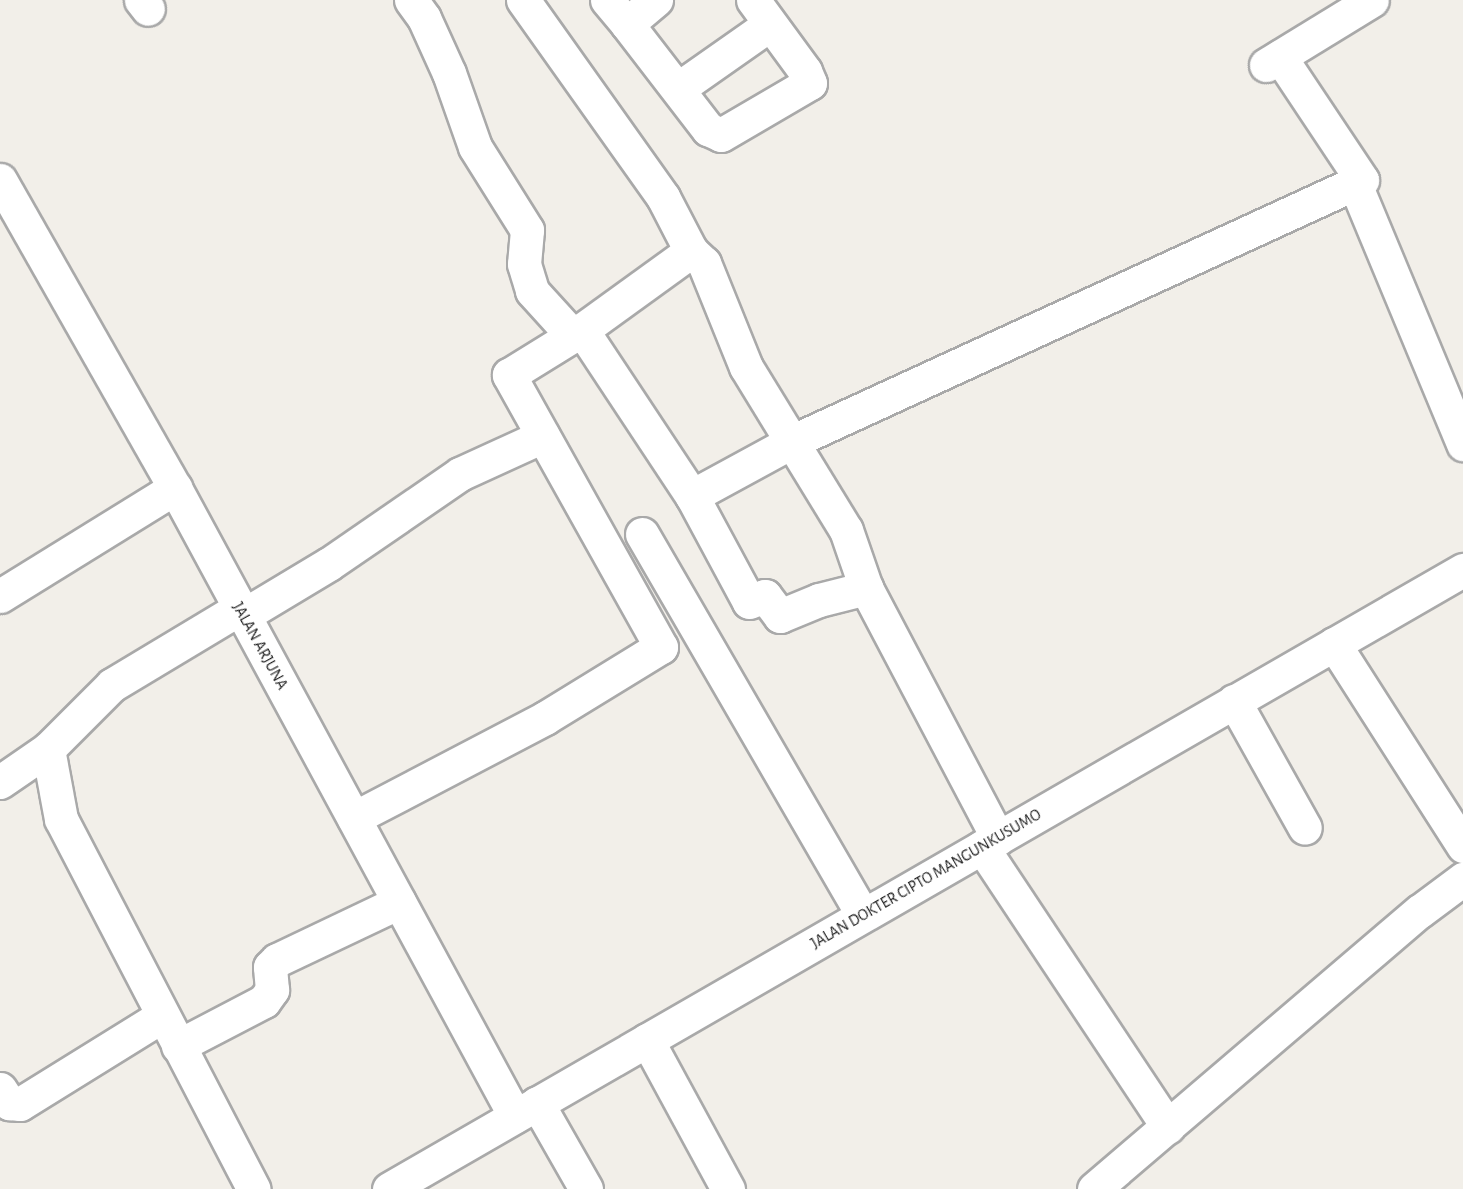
<!DOCTYPE html>
<html>
<head>
<meta charset="utf-8">
<style>
	body { margin:0 }
	#map { position:relative; width:1463px; height:1189px; overflow:hidden; background:#f2efe9; font-family:"Alegreya Sans",sans-serif }
	div>[style] { position:absolute }
	[style*='--x'] { left:calc(var(--x)*1px); top:calc(var(--y)*1px); width:calc(var(--w)*1px); rotate:calc(var(--a)*1deg) }
	.roads { filter:drop-shadow(2px 0 #a9a9a9) drop-shadow(-2px 0 #a9a9a9) drop-shadow(0 2px #a9a9a9) drop-shadow(0 -2px #a9a9a9) }
	.minor>* { height:33px; margin:-16.5px; padding:0 16.5px; transform-origin:16.5px; border-radius:16.5px; background:#fff }
	span { translate:-50% -50%; white-space:nowrap; text-align:center; line-height:1.15; -webkit-text-stroke:6px #fff; paint-order:stroke }
	.street-label { font-size:16px; color:#222 }
</style>
</head>
<body>
<div id="map">
	<div class="roads">
		<div class="minor">
			<i style="--x:141;--y:0;--w:11;--a:52"></i>
			<i style="--x:411;--y:0;--w:22;--a:54"></i>
			<i style="--x:424;--y:18;--w:60;--a:65.6"></i>
			<i style="--x:449;--y:73;--w:78;--a:70.6"></i>
			<i style="--x:475;--y:147;--w:98;--a:57.9"></i>
			<i style="--x:527;--y:230;--w:34;--a:95"></i>
			<i style="--x:524;--y:264;--w:28;--a:73"></i>
			<i style="--x:532;--y:291;--w:61;--a:47.7"></i>
			<i style="--x:523;--y:0;--w:242;--a:54.6"></i>
			<i style="--x:663;--y:197;--w:61;--a:62.6"></i>
			<i style="--x:691;--y:251;--w:18;--a:43"></i>
			<i style="--x:704;--y:263;--w:112;--a:68"></i>
			<i style="--x:746;--y:367;--w:191;--a:58.5"></i>
			<i style="--x:846;--y:530;--w:61;--a:71"></i>
			<i style="--x:607;--y:0;--w:31;--a:50"></i>
			<i style="--x:627;--y:24;--w:38;--a:-40"></i>
			<i style="--x:627;--y:24;--w:133;--a:52.4"></i>
			<i style="--x:708;--y:129;--w:14;--a:25"></i>
			<i style="--x:721;--y:135;--w:103;--a:-30.3"></i>
			<i style="--x:810;--y:83;--w:13;--a:-113"></i>
			<i style="--x:805;--y:71;--w:88;--a:-126.2"></i>
			<i style="--x:1266;--y:65;--w:124;--a:-31.5"></i>
			<i style="--x:679;--y:88;--w:111;--a:-35.1"></i>
			<i style="--x:0;--y:180;--w:354;--a:60.4"></i>
			<i style="--x:175;--y:488;--w:714;--a:61.57"></i>
			<i style="--x:1355;--y:184;--w:282;--a:67.4"></i>
			<i style="--x:582;--y:330;--w:199;--a:56.5"></i>
			<i style="--x:692;--y:496;--w:120;--a:61.7"></i>
			<i style="--x:749;--y:602;--w:17;--a:-21"></i>
			<i style="--x:765;--y:596;--w:25;--a:53"></i>
			<i style="--x:780;--y:616;--w:42;--a:-22.3"></i>
			<i style="--x:819;--y:600;--w:49;--a:-14.3"></i>
			<i style="--x:866;--y:588;--w:283;--a:62.2"></i>
			<i style="--x:692;--y:496;--w:113;--a:-28.6"></i>
			<i style="--x:791;--y:442;--w:628;--a:-24.65"></i>
			<i style="--x:1362;--y:180;--w:148;--a:-123.7"></i>
			<i style="--x:642;--y:534;--w:440;--a:59.9"></i>
			<i style="--x:0;--y:596;--w:206;--a:-31.7"></i>
			<i style="--x:244;--y:615;--w:99;--a:-31"></i>
			<i style="--x:329;--y:564;--w:159;--a:-34.5"></i>
			<i style="--x:460;--y:474;--w:91;--a:-24.6"></i>
			<i style="--x:1334;--y:644;--w:240;--a:57.4"></i>
			<i style="--x:1234;--y:701;--w:145;--a:60.8"></i>
			<i style="--x:48;--y:749;--w:71;--a:79.5"></i>
			<i style="--x:61;--y:819;--w:417;--a:62.5"></i>
			<i style="--x:0;--y:782;--w:58;--a:-34.5"></i>
			<i style="--x:48;--y:749;--w:91;--a:-45"></i>
			<i style="--x:112;--y:685;--w:149;--a:-31"></i>
			<i style="--x:354;--y:818;--w:216;--a:-27.6"></i>
			<i style="--x:545;--y:718;--w:136;--a:-31.5"></i>
			<i style="--x:661;--y:647;--w:312;--a:-119.2"></i>
			<i style="--x:509;--y:375;--w:86;--a:-31.7"></i>
			<i style="--x:582;--y:330;--w:135;--a:-35.9"></i>
			<i style="--x:982;--y:847;--w:336;--a:56.4"></i>
			<i style="--x:647;--y:1040;--w:170;--a:61.5"></i>
			<i style="--x:178;--y:1046;--w:97;--a:-27.6"></i>
			<i style="--x:264;--y:1001;--w:14;--a:-54"></i>
			<i style="--x:272;--y:990;--w:23;--a:-95"></i>
			<i style="--x:270;--y:967;--w:10;--a:-45"></i>
			<i style="--x:277;--y:960;--w:135;--a:-25.4"></i>
			<i style="--x:0;--y:1089;--w:17;--a:57"></i>
			<i style="--x:9;--y:1103;--w:11;--a:5"></i>
			<i style="--x:20;--y:1104;--w:167;--a:-31.8"></i>
			<i style="--x:537;--y:1103;--w:99;--a:60.3"></i>
			<i style="--x:389;--y:1189;--w:1240;--a:-29.96"></i>
			<i style="--x:1094;--y:1189;--w:428;--a:-40.5"></i>
			<i style="--x:1420;--y:911;--w:54;--a:-36.7"></i>
		</div>
	</div>
	<div class="street-label">
		<span style="left:260px;top:646px;rotate:61deg">JALAN ARJUNA</span>
		<span style="left:926px;top:879px;rotate:-30deg">JALAN DOKTER CIPTO MANGUNKUSUMO</span>
	</div>
</div>
</body>
</html>
